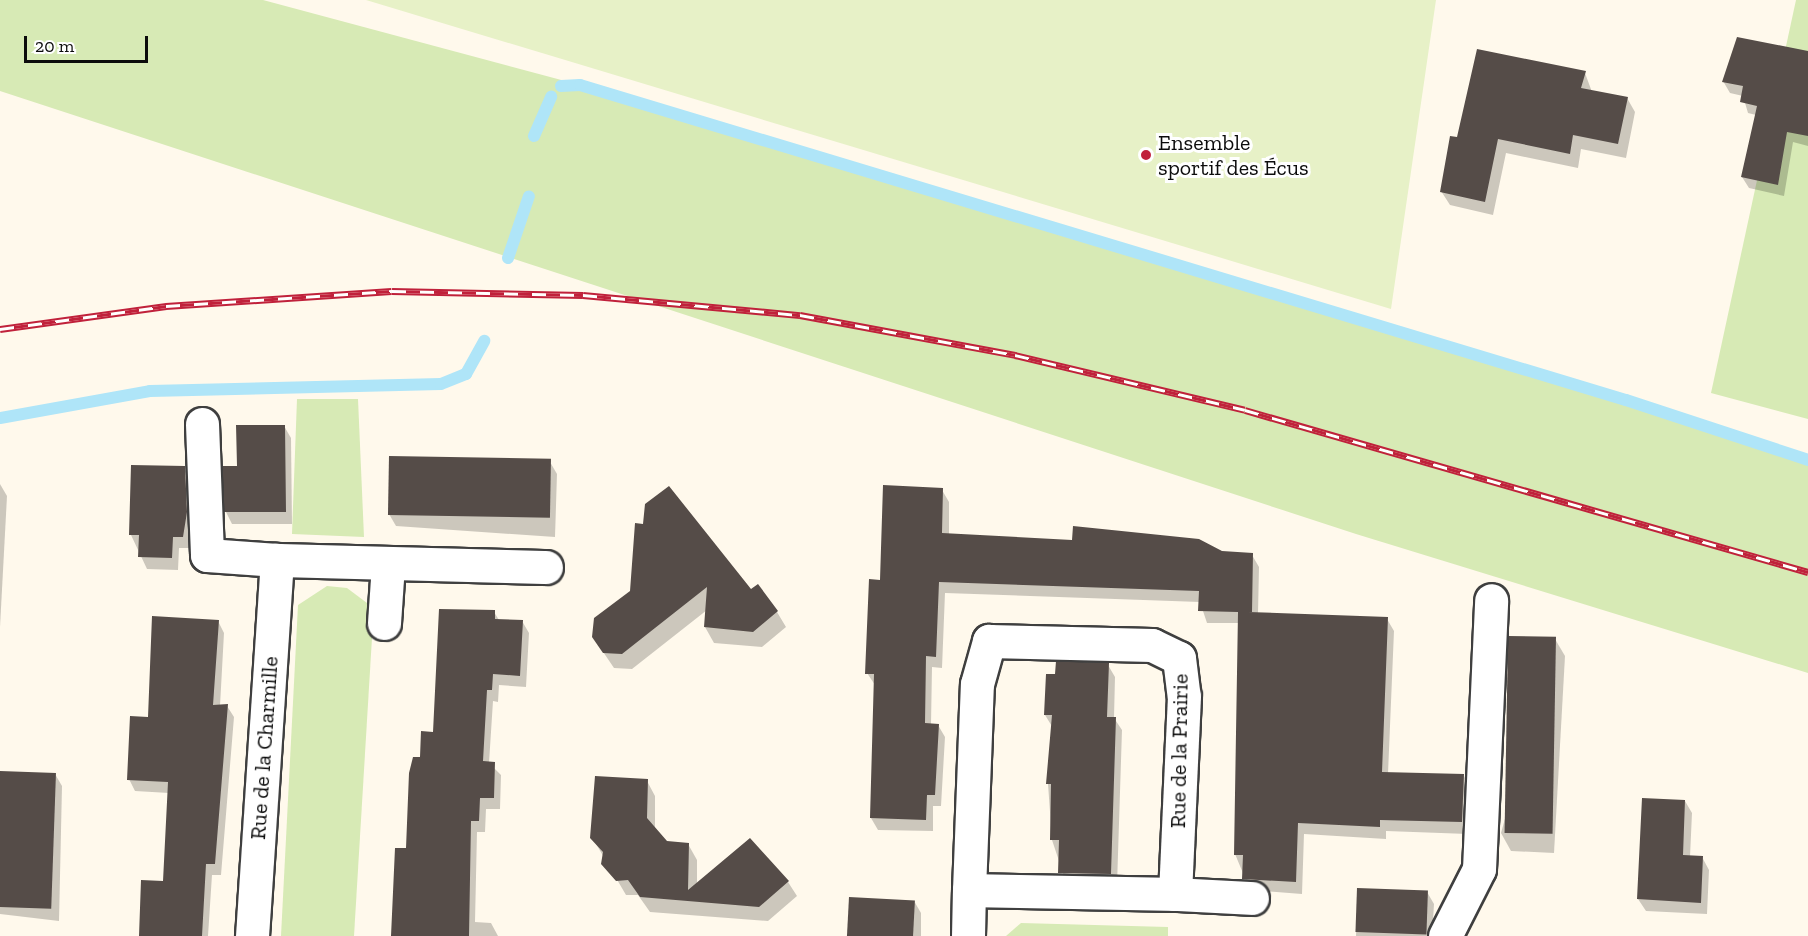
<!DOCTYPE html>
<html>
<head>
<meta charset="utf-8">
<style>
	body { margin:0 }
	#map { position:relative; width:1808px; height:936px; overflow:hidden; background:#fff9ec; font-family:"Zilla Slab",serif }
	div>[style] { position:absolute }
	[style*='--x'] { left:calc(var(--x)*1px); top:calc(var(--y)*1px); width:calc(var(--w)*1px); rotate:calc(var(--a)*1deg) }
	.green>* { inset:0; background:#d7eab5 }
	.pitch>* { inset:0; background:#e7f1c7 }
	.shadow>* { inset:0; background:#0003 }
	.stream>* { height:12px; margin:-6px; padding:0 6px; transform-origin:6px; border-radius:6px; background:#afe5f8 }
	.building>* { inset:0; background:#554c48; transform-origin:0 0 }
	.roads { filter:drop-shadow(2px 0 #3f3f3f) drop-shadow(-2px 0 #3f3f3f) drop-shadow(0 2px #3f3f3f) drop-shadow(0 -2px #3f3f3f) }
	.minor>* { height:33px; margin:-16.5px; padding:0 16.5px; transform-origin:16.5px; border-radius:16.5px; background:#fff }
	.rail>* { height:7px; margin-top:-3.5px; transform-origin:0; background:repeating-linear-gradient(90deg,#fff 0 14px,#c0213b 0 28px); box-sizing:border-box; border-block:2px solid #c0213b }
	.dots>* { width:16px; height:16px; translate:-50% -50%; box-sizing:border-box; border:3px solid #fff; border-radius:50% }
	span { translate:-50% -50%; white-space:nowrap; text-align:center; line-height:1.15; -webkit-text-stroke:6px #fff; paint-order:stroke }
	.poi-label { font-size:22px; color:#0c0c0c }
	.left { translate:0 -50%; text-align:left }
	.street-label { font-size:22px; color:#0c0c0c }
	.scale { position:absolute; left:24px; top:36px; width:124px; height:27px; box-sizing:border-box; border:3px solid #0c0c0c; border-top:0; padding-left:8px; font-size:18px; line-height:21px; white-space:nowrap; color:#0c0c0c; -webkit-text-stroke:4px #fff; paint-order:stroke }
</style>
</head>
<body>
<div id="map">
	<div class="green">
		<i style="clip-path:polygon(0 0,263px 0,580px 85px,1626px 400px,1808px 460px,1808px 673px,1356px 534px,0 91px)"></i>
		<i style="clip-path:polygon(1796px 0,1808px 0,1808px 419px,1711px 393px)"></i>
		<i style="clip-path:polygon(297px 399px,358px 399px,364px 537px,292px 534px)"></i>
		<i style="clip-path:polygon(327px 586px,347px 588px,367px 603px,373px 621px,354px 936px,281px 936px,298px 605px)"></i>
		<i style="clip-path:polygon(1021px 923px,1168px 927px,1168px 936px,1006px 936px)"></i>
	</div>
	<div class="pitch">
		<i style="clip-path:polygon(366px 0,1436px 0,1391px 309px)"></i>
	</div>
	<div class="shadow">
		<i style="clip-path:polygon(1808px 64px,1808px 146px,1793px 142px,1784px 196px,1749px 188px,1742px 177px,1756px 115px,1748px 113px,1743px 96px,1730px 93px,1723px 81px)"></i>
		<i style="clip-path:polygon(1585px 73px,1592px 92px,1627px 98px,1635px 112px,1626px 158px,1581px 149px,1578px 168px,1506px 153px,1493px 215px,1450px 205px,1441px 191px,1458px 139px)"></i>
		<i style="clip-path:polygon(284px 426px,291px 438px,292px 524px,232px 524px,226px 512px,239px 468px)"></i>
		<i style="clip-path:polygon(550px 462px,557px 474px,555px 537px,396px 526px,389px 514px)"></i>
		<i style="clip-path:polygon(184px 468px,191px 479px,189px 548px,179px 548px,178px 570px,147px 569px,131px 535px)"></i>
		<i style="clip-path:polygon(0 484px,7px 496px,0 627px)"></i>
		<i style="clip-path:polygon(942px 490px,949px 502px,949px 535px,1252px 555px,1259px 567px,1258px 614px,1387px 619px,1394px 631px,1388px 774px,1464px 776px,1470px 788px,1468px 834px,1386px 831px,1386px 839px,1304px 834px,1302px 894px,1250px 890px,1235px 854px,1240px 623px,1207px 623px,1200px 602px,945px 593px,942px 668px,932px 667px,931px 725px,938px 725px,945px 737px,941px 806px,933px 806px,933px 831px,878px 830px,871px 818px,875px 685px,867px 673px,882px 581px)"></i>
		<i style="clip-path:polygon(637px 525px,750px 591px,777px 612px,786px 627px,762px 647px,714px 643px,705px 627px,707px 610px,632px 669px,614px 668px,593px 637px,631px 592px)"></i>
		<i style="clip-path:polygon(494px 612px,499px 620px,522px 621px,529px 633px,526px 687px,499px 685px,498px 702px,493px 701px,489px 763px,501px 775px,500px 809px,486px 809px,485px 832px,477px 832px,475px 922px,491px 923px,498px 936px,392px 936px,421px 759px)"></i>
		<i style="clip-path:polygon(218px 621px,224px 633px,220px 706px,227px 706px,234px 717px,221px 875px,212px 875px,208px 936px,140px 936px,164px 883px,169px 793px,135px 791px,129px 779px,150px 719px)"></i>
		<i style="clip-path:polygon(1555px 639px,1565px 656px,1554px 853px,1511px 851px,1501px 833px)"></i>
		<i style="clip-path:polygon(1108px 665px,1115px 677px,1114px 718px,1122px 730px,1117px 886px,1067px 885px,1052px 840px,1048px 784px,1053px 728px,1045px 715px)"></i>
		<i style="clip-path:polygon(0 772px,55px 774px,62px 786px,59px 921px,0 914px)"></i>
		<i style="clip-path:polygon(647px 781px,655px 796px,655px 829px,666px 842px,688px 844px,697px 860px,697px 885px,788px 882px,797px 896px,768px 921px,650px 912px,638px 895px,626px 895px,592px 837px)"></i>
		<i style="clip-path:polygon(1685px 801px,1692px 813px,1690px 857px,1702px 857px,1709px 870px,1707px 914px,1646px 911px,1638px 899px)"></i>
		<i style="clip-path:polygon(1358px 890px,1427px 892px,1434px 904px,1432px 936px,1356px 936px)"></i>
		<i style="clip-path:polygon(914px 901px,921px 913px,921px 936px,849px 936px)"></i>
	</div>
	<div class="stream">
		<i style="--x:561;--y:86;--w:19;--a:-3"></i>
		<i style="--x:580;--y:85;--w:1092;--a:16.76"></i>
		<i style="--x:1626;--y:400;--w:192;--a:18.2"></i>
		<i style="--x:534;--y:136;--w:43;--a:-66.4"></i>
		<i style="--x:508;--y:258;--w:65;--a:-71.3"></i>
		<i style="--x:0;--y:418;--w:152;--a:-10.2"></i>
		<i style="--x:150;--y:391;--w:291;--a:-1.4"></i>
		<i style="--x:441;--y:384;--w:27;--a:-22"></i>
		<i style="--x:466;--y:374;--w:38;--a:-61"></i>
	</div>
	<div class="building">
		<i style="clip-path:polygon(1737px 37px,1808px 51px,1808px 136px,1787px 132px,1778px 185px,1741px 177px,1757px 106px,1740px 102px,1743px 86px,1722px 82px)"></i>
		<i style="clip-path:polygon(1477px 49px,1586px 71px,1581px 88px,1628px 97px,1618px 144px,1573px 135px,1570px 154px,1498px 139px,1485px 202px,1440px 192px,1450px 136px,1457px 137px)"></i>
		<i style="clip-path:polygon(236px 425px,285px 425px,286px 512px,224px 512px,222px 466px,237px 466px)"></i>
		<i style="left:389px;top:456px;width:162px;height:59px;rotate:1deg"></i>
		<i style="clip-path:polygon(131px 465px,185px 466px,187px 512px,183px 537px,173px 537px,172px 558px,138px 557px,139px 535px,129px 535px)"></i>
		<i style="clip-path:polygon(883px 485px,943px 488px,942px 533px,1072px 540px,1073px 526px,1199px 539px,1222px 551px,1253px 553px,1252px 612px,1248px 612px,1388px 617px,1382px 772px,1464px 774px,1462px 822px,1380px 820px,1380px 827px,1298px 823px,1296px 882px,1242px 879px,1243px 855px,1234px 855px,1238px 612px,1198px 611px,1199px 591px,939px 582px,936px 657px,926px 656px,925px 723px,939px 724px,935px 795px,927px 795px,926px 820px,870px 818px,874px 674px,865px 674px,869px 579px,880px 580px)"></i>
		<i style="clip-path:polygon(669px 486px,751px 589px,758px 584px,778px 611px,753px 632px,704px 627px,707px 587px,622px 654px,603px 653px,592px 637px,594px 618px,630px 591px,635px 523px,643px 524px,645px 504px)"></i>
		<i style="clip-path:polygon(439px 609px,495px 610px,495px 619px,523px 620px,520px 676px,493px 674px,492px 690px,487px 690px,483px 761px,495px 762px,494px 798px,480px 798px,479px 821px,471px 821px,469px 936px,391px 936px,395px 848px,406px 848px,409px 773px,413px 757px,420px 757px,421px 731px,433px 732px)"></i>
		<i style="clip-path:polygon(152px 616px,219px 620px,213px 705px,228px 704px,215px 864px,206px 864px,202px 936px,139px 936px,141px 880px,163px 881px,168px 782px,127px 780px,130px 716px,148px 717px)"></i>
		<i style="left:1508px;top:636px;width:48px;height:197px;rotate:1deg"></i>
		<i style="clip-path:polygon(1056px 661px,1109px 663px,1107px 717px,1116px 717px,1111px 874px,1058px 873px,1059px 840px,1050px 840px,1051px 784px,1046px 784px,1052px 715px,1044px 715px,1046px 674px,1055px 674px)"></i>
		<i style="left:0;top:771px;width:56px;height:136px;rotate:2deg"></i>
		<i style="clip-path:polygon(595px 776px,648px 779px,647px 818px,667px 841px,689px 843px,688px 890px,750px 838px,789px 881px,759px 907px,640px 897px,628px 880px,616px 881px,601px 864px,603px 852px,590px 838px)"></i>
		<i style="clip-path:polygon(1642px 798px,1685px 800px,1683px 855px,1703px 856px,1701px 903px,1637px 899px)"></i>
		<i style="left:1357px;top:888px;width:71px;height:44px;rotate:2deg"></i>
		<i style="left:849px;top:897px;width:66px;height:39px;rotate:3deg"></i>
	</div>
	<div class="roads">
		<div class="minor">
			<i style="--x:202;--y:424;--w:131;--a:87.8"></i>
			<i style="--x:207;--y:555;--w:70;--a:4.1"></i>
			<i style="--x:384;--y:623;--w:59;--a:-86.1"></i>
			<i style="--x:1175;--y:894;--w:77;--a:3"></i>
			<i style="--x:252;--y:936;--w:377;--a:-86.2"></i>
			<i style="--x:277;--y:560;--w:269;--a:1.5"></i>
			<i style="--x:968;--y:936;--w:46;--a:-88.8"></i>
			<i style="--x:969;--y:890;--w:206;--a:-87.8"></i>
			<i style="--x:977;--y:684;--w:45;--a:-74.4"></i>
			<i style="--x:989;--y:641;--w:163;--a:1.4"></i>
			<i style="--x:1152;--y:645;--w:30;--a:26"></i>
			<i style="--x:1179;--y:658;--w:38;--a:83"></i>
			<i style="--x:1184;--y:696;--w:198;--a:92.6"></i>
			<i style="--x:1175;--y:894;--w:206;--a:-178.9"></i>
			<i style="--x:1445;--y:936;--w:75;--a:-63.1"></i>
			<i style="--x:1479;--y:869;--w:269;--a:-87.4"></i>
		</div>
	</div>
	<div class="rail">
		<i style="--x:0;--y:329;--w:168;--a:-7.9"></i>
		<i style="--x:166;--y:306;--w:226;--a:-3.8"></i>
		<i style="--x:392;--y:291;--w:191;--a:1.2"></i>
		<i style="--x:583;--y:295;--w:218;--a:5.3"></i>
		<i style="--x:800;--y:315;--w:219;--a:10.5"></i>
		<i style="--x:1015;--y:355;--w:236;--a:13.4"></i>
		<i style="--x:1245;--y:410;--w:586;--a:16.05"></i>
	</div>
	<div class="dots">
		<i style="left:1146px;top:155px;background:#c0213b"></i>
	</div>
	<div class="poi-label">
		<span class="left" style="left:1158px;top:155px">Ensemble<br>sportif des Écus</span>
	</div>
	<div class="street-label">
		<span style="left:264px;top:748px;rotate:-86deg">Rue de la Charmille</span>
		<span style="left:1179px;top:751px;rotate:-89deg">Rue de la Prairie</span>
	</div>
	<div class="scale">20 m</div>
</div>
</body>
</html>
